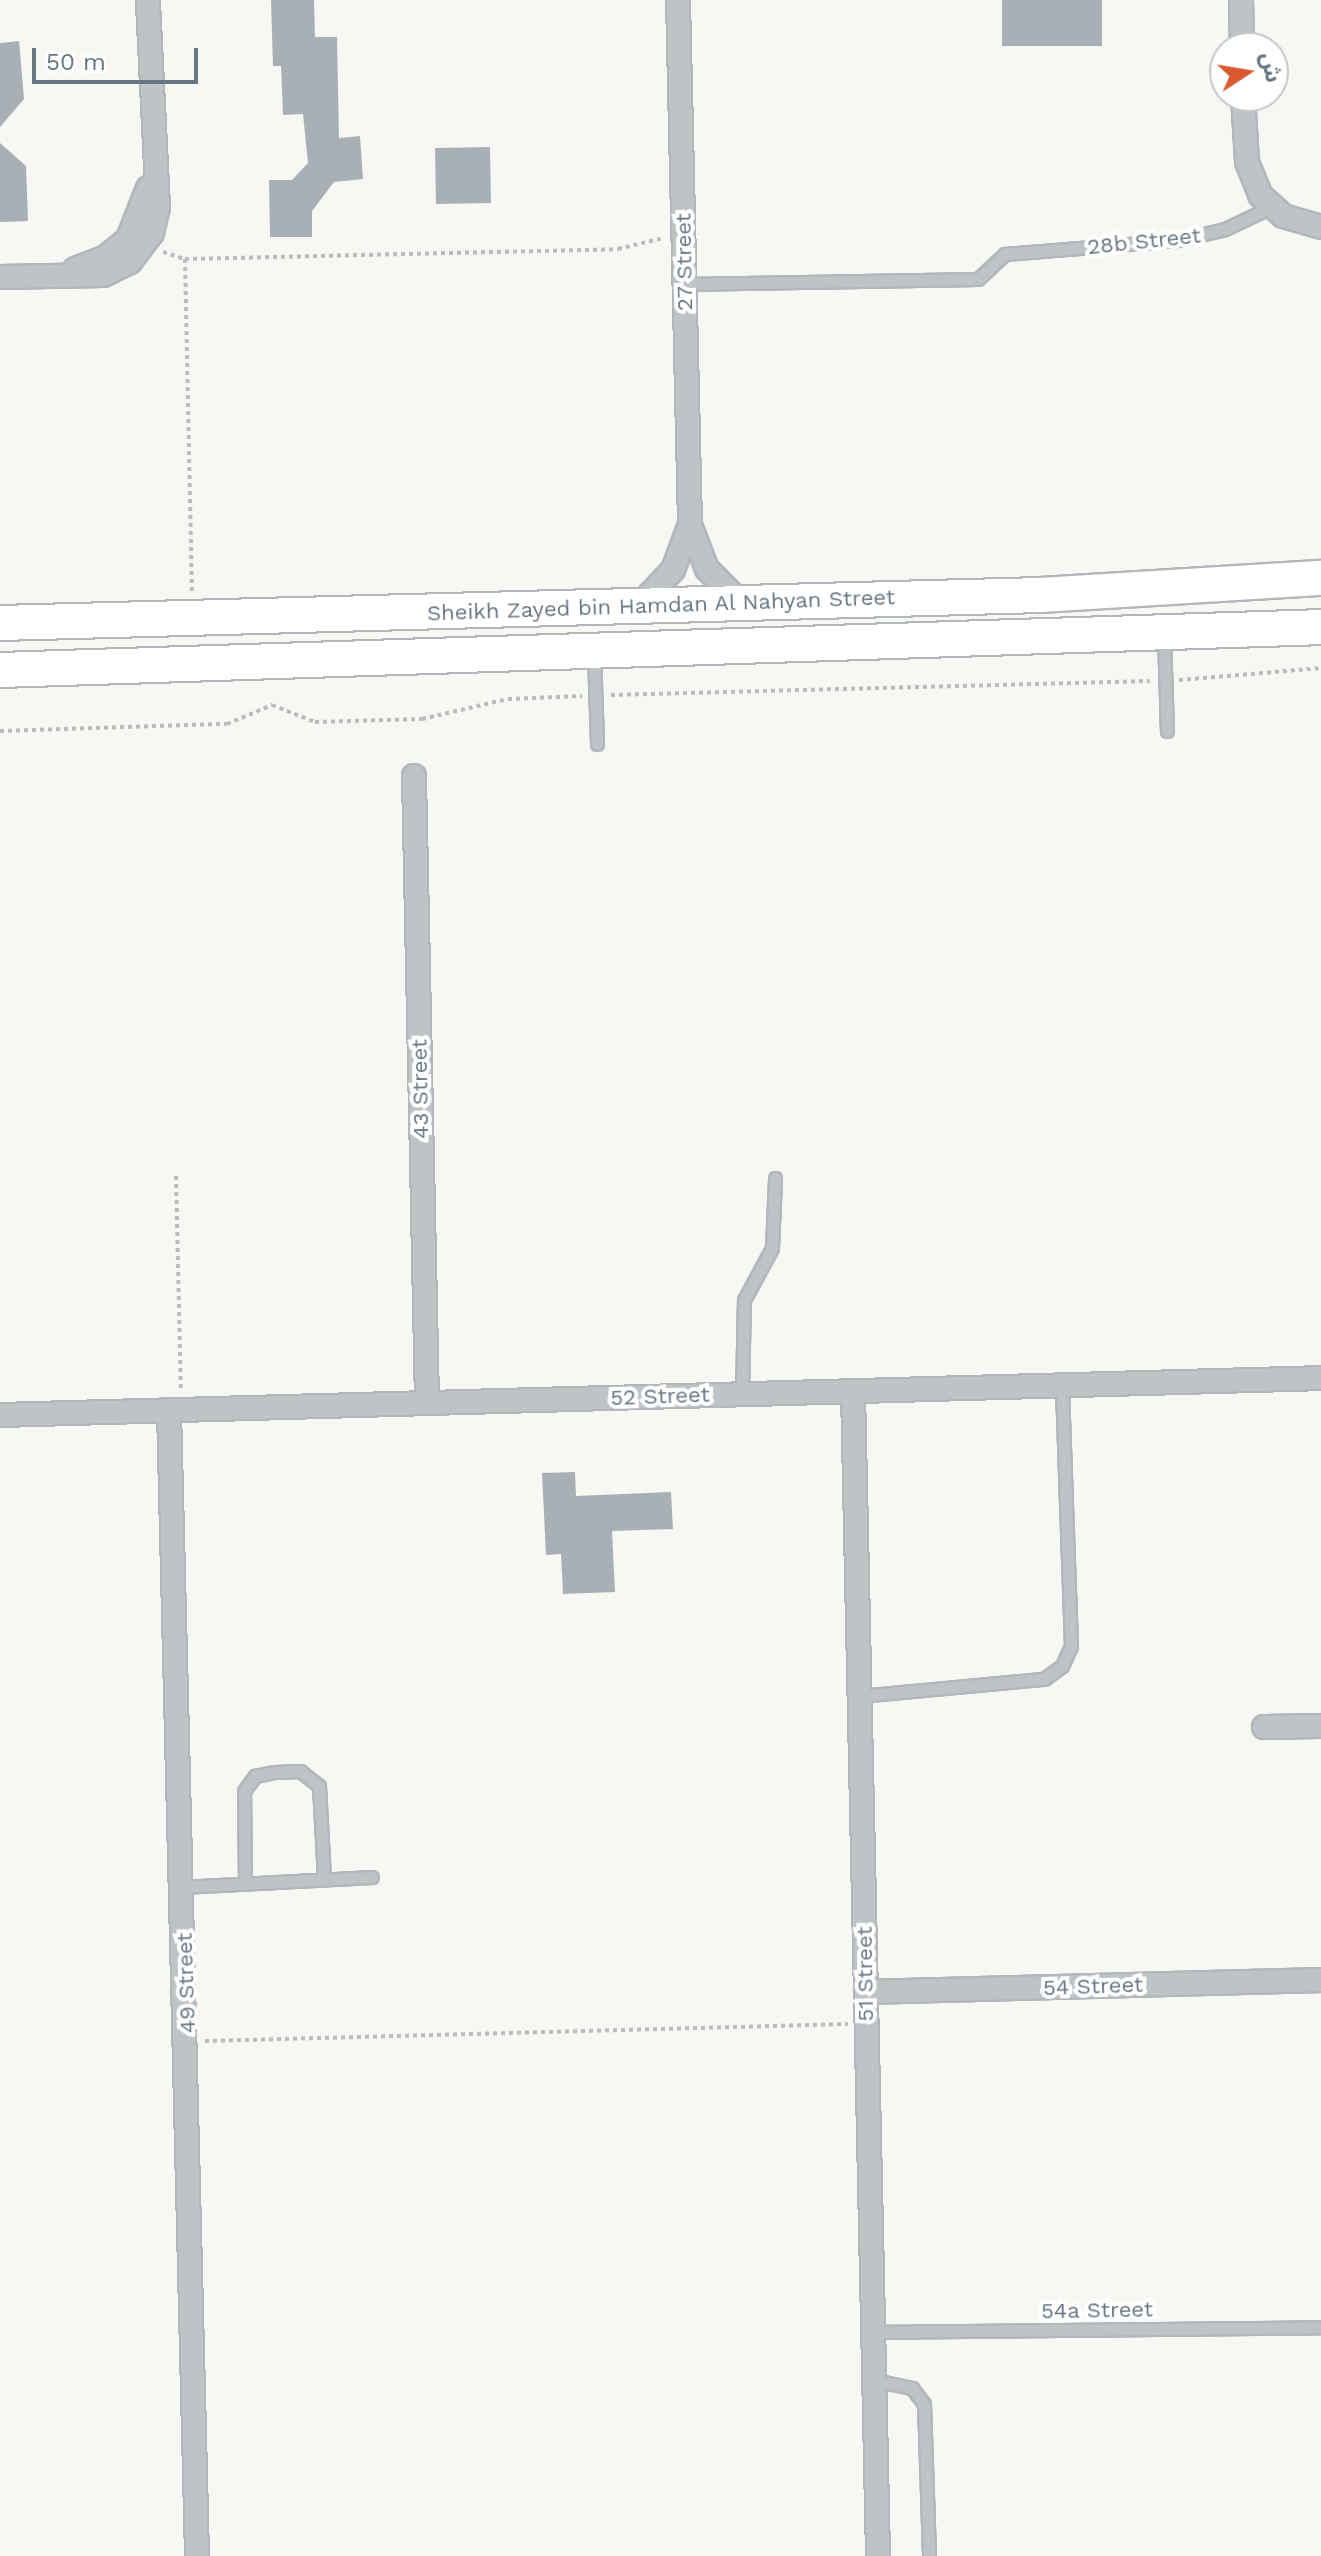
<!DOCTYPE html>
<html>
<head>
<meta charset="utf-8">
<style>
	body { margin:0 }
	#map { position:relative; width:1321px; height:2556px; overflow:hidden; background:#f7f7f4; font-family:"Work Sans","Noto Sans Arabic",sans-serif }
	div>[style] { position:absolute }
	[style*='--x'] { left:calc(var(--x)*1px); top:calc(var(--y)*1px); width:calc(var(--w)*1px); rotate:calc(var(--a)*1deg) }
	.building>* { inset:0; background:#a8b0b5; transform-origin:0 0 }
	.path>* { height:4px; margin-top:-2px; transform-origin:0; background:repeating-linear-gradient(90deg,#b9bcbe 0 4px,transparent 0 8px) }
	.roads { filter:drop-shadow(2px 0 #b2b7bb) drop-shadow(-2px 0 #b2b7bb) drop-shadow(0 2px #b2b7bb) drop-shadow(0 -2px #b2b7bb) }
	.lane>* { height:11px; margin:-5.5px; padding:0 5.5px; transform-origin:5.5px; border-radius:5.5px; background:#bec3c6 }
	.street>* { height:22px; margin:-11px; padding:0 11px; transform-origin:11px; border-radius:11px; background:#bec3c6 }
	.primary>* { height:34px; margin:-17px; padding:0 17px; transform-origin:17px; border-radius:17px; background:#fff }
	span { translate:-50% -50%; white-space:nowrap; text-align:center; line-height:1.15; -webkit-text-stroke:8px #fff; paint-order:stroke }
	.street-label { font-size:22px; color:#687784 }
	.north { position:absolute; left:1209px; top:32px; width:80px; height:80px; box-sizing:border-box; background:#fff; border:2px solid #c3c9ce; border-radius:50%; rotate:78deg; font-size:22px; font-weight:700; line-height:32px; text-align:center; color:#687784 }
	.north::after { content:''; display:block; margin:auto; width:28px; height:36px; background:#da5831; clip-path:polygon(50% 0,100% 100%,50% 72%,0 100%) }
	.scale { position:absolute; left:32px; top:48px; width:166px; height:36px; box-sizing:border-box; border:4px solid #687784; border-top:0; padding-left:10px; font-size:24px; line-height:28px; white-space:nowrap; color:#687784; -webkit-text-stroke:6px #fff; paint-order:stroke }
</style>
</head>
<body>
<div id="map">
	<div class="building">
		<i style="clip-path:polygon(271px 0,314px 0,315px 37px,337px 37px,339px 138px,360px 136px,363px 179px,334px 182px,312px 211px,312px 237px,270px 237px,269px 180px,292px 180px,308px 163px,303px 114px,283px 115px,281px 66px,273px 66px)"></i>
		<i style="left:1002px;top:0;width:100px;height:46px"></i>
		<i style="clip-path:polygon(19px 41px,24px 99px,0 127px,0 43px)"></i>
		<i style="clip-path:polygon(0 143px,26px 166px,28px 221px,0 222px)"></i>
		<i style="left:490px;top:147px;width:56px;height:55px;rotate:89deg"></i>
		<i style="clip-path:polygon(575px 1472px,576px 1496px,671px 1492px,673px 1529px,612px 1531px,615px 1592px,563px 1594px,561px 1554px,546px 1555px,542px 1473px)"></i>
	</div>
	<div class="path">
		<i style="--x:163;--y:252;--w:23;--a:18"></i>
		<i style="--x:185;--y:259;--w:433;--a:-1.3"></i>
		<i style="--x:618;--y:249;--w:46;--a:-13.7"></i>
		<i style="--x:185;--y:259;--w:333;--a:88.8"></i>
		<i style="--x:1179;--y:680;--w:143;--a:-4.8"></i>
		<i style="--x:611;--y:695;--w:539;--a:-1.49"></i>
		<i style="--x:0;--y:731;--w:227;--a:-1.8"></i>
		<i style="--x:227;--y:724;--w:49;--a:-22.9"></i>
		<i style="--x:272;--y:705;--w:46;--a:21.6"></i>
		<i style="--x:315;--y:722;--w:107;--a:-1.6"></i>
		<i style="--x:422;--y:719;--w:88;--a:-13.1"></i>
		<i style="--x:508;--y:699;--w:74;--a:-2.3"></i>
		<i style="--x:176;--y:1176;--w:214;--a:88.7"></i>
		<i style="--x:205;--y:2041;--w:643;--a:-1.51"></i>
	</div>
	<div class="roads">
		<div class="lane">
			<i style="--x:685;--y:284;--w:293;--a:-1"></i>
			<i style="--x:978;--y:279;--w:37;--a:-43"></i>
			<i style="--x:1005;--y:254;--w:174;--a:-4.6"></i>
			<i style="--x:1178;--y:240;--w:48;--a:-13.2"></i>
			<i style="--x:1225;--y:229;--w:49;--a:-25.5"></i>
			<i style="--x:1164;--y:636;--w:95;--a:88.2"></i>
			<i style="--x:594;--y:653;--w:91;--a:88.1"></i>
			<i style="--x:742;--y:1394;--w:94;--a:-88.8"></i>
			<i style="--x:744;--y:1300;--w:59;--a:-61.7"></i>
			<i style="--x:772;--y:1248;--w:70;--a:-87.5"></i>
			<i style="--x:859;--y:1696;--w:186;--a:-5.3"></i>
			<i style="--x:1044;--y:1679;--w:22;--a:-36"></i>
			<i style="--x:1062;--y:1666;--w:22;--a:-66"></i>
			<i style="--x:1071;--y:1646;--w:261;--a:-92"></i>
			<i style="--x:245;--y:1883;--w:92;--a:-90.6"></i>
			<i style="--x:244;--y:1791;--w:19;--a:-54"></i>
			<i style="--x:255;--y:1776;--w:19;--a:-12"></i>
			<i style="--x:274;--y:1772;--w:26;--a:-2"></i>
			<i style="--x:300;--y:1771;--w:24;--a:38"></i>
			<i style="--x:319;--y:1786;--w:93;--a:86.9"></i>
			<i style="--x:182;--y:1887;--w:190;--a:-3"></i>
			<i style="--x:873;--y:2332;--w:448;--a:-0.6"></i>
			<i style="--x:874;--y:2380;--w:39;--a:12"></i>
			<i style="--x:912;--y:2388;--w:20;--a:53"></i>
			<i style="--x:924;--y:2404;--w:152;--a:88.1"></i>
		</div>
		<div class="street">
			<i style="--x:1241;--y:0;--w:48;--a:88.8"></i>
			<i style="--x:1243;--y:96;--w:66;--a:86.5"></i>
			<i style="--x:1247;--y:162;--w:35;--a:68"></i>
			<i style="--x:1260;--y:195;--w:31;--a:42"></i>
			<i style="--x:1283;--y:216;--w:40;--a:16"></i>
			<i style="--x:75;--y:269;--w:33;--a:-21"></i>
			<i style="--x:106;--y:257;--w:28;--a:-39"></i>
			<i style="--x:128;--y:239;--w:55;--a:-68.6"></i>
			<i style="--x:0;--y:277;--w:103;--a:-1.1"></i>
			<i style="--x:103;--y:275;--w:30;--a:-26"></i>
			<i style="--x:130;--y:262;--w:36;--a:-53"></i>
			<i style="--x:152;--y:233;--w:27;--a:-77"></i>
			<i style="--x:158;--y:207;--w:207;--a:-92.8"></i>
			<i style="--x:690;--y:525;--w:47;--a:68.9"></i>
			<i style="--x:707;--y:569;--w:48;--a:45"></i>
			<i style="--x:640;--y:605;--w:48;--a:-46.7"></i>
			<i style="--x:673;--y:570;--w:49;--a:-69.7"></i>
			<i style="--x:690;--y:524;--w:524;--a:-91.31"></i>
			<i style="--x:414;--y:776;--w:627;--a:88.81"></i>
			<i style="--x:853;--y:1391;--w:1165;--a:88.77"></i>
			<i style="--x:169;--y:1410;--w:1146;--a:88.6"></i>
			<i style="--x:0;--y:1415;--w:1322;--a:-1.6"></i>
			<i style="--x:1264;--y:1727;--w:57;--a:-1"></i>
			<i style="--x:866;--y:1992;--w:455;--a:-1.5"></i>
		</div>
		<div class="primary">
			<i style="--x:0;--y:623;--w:1041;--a:-1.54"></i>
			<i style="--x:1041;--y:595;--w:281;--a:-3.5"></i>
			<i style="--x:0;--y:670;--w:1322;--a:-1.86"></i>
		</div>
	</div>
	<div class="street-label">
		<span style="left:1144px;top:241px;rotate:-6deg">28b Street</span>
		<span style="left:684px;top:262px;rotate:-91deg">27 Street</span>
		<span style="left:661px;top:605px;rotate:-2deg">Sheikh Zayed bin Hamdan Al Nahyan Street</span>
		<span style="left:420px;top:1089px;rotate:-91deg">43 Street</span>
		<span style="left:660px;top:1396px;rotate:-2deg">52 Street</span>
		<span style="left:865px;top:1974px;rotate:-91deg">51 Street</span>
		<span style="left:186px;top:1983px;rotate:-92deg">49 Street</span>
		<span style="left:1093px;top:1986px;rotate:-2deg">54 Street</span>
		<span style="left:1097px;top:2310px;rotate:-1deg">54a Street</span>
	</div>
	<div class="north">ش</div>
	<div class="scale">50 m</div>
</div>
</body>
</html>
